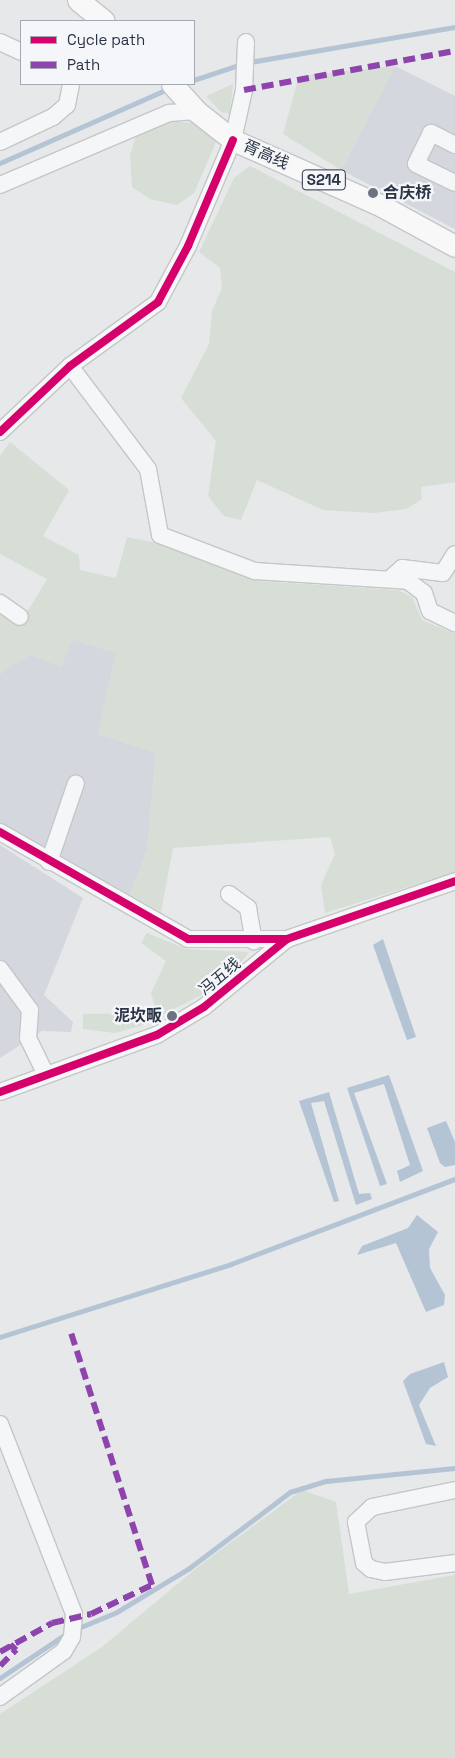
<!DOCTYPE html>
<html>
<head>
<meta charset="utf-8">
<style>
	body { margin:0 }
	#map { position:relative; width:455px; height:1758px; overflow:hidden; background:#e6e8ea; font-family:"Space Grotesk","Noto Sans SC",sans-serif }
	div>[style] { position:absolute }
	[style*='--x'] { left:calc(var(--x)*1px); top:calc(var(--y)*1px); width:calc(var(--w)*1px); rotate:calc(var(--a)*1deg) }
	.built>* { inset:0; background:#d4d7dd }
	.green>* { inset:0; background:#d6ded6 }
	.water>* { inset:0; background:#b4c4d5 }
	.stream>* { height:4.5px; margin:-2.25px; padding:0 2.25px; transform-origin:2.25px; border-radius:2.25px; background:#b4c4d5 }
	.roads { filter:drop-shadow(1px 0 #c4c6c8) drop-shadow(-1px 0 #c4c6c8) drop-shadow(0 1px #c4c6c8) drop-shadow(0 -1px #c4c6c8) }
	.minor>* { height:16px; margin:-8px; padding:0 8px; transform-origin:8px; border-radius:8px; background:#f5f6f7 }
	.major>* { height:21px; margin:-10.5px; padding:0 10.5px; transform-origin:10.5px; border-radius:10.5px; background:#f8f8f8 }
	.quiet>* { height:6px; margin-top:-3px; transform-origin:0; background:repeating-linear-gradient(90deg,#8e44ad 0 12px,transparent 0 18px) }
	.cycleway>* { height:8px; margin:-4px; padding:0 4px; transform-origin:4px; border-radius:4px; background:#d6006c }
	.dots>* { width:14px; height:14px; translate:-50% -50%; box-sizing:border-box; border:2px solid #f4f6f9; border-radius:50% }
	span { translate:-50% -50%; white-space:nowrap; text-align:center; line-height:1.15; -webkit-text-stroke:4.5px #f4f6f9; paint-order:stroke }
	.shield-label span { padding:1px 4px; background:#f4f6f9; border:1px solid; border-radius:4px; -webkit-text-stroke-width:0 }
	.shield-label { font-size:15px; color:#2b3445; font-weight:700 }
	.street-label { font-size:16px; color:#2b3445 }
	.poi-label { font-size:16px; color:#2b3445; font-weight:700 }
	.left { translate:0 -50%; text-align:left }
	.right { translate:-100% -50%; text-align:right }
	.legend { position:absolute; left:20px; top:20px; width:175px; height:65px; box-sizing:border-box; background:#f4f6f9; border:1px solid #a4a8b1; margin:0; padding:6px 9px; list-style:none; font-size:15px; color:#2b3445 }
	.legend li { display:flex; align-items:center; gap:10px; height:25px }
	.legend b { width:25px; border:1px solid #a4a8b1 }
</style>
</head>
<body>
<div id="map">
	<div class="built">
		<i style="clip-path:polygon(395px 66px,455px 96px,455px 229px,341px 170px)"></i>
		<i style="clip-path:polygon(73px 639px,116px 653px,98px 734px,156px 753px,147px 849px,130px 895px,0 824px,0 674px,30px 654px)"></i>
		<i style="clip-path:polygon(0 845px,83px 898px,44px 995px,73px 1022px,71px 1032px,42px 1031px,0 1058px)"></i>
	</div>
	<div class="green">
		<i style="clip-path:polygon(395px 66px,341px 170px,283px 134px,299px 76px)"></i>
		<i style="clip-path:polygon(233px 84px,230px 114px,221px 112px,206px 96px)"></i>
		<i style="clip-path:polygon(169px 121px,192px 123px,217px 140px,194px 193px,177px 205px,150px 199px,132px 187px,130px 155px,137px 133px)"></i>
		<i style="clip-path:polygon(250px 166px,455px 272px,455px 482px,421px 487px,422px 499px,406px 509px,374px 513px,323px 510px,257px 480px,241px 520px,224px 516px,208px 496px,216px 441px,181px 398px,209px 344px,212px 311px,222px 288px,220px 268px,199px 252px,234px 178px)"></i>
		<i style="clip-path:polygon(10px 442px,69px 490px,43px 536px,79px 555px,80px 570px,116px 578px,127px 537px,166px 545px,258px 581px,398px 590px,412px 597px,422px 620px,455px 634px,455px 872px,325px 913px,321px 885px,335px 854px,330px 837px,173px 848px,161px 912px,130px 895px,147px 849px,156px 753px,98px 734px,116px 653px,73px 639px,61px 667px,30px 655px,0 674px,0 610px,19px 626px,47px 579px,0 554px,0 456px)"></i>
		<i style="clip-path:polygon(147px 933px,186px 949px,249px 952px,236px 969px,200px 996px,158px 1017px,151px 993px,166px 961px,141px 943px)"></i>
		<i style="clip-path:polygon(144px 1008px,150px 1023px,115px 1033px,83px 1029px,83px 1014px,132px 1013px)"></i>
		<i style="clip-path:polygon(302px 1490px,336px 1502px,349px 1594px,455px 1575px,455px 1758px,0 1758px,0 1714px,102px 1647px,199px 1566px)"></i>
	</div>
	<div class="water">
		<i style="clip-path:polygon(383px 939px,416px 1037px,407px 1040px,373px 945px)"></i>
		<i style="clip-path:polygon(389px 1075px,423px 1171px,400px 1182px,397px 1171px,410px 1165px,384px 1084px,354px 1093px,387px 1184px,380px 1186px,347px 1088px)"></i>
		<i style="clip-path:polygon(329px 1092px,359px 1194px,370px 1193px,372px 1199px,356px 1205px,324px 1101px,311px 1103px,339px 1201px,334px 1202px,299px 1101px)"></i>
		<i style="clip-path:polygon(446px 1121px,455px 1142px,455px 1165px,445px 1167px,440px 1163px,427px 1128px)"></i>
		<i style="clip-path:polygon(417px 1215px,438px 1232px,429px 1249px,430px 1268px,445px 1295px,444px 1305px,426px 1312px,396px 1243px,357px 1255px,362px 1246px,408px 1228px)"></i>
		<i style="clip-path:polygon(444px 1362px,448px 1377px,430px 1388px,419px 1405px,436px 1446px,426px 1444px,403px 1381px,410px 1374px)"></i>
	</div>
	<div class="stream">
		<i style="--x:250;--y:62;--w:208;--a:-9.7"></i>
		<i style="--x:194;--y:80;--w:51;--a:-18.4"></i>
		<i style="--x:0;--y:163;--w:184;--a:-23.8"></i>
		<i style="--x:0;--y:1337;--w:242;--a:-17.5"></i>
		<i style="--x:231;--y:1264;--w:240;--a:-20.8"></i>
		<i style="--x:76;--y:1629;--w:44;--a:-22.5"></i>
		<i style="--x:117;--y:1612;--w:83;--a:-31.2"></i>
		<i style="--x:188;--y:1569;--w:128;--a:-37"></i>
		<i style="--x:290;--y:1492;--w:38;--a:-17"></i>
		<i style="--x:326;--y:1481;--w:130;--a:-5.8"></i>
		<i style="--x:0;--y:1678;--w:83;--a:-33.7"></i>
	</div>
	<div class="roads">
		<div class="minor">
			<i style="--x:0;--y:42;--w:23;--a:25"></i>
			<i style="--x:0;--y:142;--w:59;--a:-25.3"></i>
			<i style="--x:53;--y:117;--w:18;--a:-41"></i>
			<i style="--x:67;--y:105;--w:21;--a:-79"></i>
			<i style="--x:455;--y:145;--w:27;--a:-153"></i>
			<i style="--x:431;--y:133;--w:34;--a:116"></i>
			<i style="--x:416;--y:164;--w:43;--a:26"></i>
			<i style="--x:0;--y:185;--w:184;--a:-23.1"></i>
			<i style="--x:169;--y:113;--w:27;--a:-4"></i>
			<i style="--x:70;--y:366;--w:129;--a:52.9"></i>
			<i style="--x:148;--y:469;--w:67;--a:79.7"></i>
			<i style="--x:160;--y:535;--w:102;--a:20.8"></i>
			<i style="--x:255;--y:571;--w:153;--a:3.7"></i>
			<i style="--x:408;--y:581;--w:20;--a:37"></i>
			<i style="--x:424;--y:593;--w:19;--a:72"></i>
			<i style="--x:430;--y:611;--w:28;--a:26"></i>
			<i style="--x:0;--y:432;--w:96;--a:-43.3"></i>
			<i style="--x:70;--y:366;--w:109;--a:-36"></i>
			<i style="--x:158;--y:302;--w:64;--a:-61.8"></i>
			<i style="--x:188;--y:246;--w:115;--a:-67"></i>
			<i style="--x:233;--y:140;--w:51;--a:-77.6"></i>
			<i style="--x:244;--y:90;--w:48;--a:-87.6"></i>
			<i style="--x:391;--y:578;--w:15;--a:-42"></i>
			<i style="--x:402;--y:568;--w:41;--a:7"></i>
			<i style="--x:443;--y:573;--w:22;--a:-58"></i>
			<i style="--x:0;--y:603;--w:24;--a:35"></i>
			<i style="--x:0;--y:832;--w:216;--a:29.6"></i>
			<i style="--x:188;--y:939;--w:99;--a:0"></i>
			<i style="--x:49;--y:862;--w:83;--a:-71.1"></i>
			<i style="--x:229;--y:894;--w:24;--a:36"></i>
			<i style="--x:248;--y:908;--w:34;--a:80"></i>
			<i style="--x:0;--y:969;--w:51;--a:53.8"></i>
			<i style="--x:30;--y:1010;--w:28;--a:94"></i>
			<i style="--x:28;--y:1038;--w:39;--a:64"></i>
			<i style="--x:0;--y:1092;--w:167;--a:-20"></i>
			<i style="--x:157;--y:1035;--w:55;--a:-30.8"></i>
			<i style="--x:204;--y:1007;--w:107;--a:-39.3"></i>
			<i style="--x:287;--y:939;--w:178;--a:-19"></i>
			<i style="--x:0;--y:1424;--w:204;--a:68.7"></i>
			<i style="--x:74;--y:1614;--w:23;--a:95"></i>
			<i style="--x:72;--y:1637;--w:16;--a:120"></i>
			<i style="--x:64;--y:1651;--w:79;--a:144.3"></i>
			<i style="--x:455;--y:1490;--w:85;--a:168.4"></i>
			<i style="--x:372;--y:1507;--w:22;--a:137"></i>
			<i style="--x:356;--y:1522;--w:42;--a:79"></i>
			<i style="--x:364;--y:1563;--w:9;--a:41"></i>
			<i style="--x:371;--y:1569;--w:14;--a:12"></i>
			<i style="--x:385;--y:1572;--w:71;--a:-7.3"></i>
		</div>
		<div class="major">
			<i style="--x:78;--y:0;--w:33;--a:39"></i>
			<i style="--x:172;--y:84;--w:36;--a:48"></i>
			<i style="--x:196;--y:111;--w:47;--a:38.1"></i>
			<i style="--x:233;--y:140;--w:161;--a:23.9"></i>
			<i style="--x:380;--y:205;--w:85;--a:28.7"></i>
		</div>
	</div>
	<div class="quiet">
		<i style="--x:244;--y:90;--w:215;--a:-10.5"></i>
		<i style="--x:0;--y:1652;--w:60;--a:-29.1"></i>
		<i style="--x:52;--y:1623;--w:40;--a:-13"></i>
		<i style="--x:91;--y:1614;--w:68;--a:-25.4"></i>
		<i style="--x:152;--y:1585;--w:268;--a:-107.8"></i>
		<i style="--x:0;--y:1666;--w:23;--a:-45"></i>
		<i style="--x:16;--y:1650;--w:8;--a:-135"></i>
	</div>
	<div class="cycleway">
		<i style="--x:0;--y:432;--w:96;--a:-43.3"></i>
		<i style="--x:70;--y:366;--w:109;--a:-36"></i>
		<i style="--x:158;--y:302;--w:64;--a:-61.8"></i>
		<i style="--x:188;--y:246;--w:115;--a:-67"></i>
		<i style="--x:0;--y:832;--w:216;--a:29.6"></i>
		<i style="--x:188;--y:939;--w:99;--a:0"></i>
		<i style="--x:0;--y:1092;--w:167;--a:-20"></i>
		<i style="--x:157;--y:1035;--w:55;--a:-30.8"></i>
		<i style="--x:204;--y:1007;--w:107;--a:-39.3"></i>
		<i style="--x:287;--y:939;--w:178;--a:-19"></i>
	</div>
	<div class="dots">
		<i style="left:373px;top:193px;background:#6c737f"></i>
		<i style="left:172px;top:1016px;background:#6c737f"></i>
	</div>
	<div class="shield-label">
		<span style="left:324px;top:180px">S214</span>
	</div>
	<div class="street-label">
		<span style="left:266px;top:155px;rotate:24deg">胥高线</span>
		<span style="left:220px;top:977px;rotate:-40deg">冯五线</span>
	</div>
	<div class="poi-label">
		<span class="left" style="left:383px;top:193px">合庆桥</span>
		<span class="right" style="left:162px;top:1016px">泥坎畈</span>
	</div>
	<ul class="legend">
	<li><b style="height:6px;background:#d6006c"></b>Cycle path</li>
	<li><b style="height:6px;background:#8e44ad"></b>Path</li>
	</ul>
</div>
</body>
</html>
